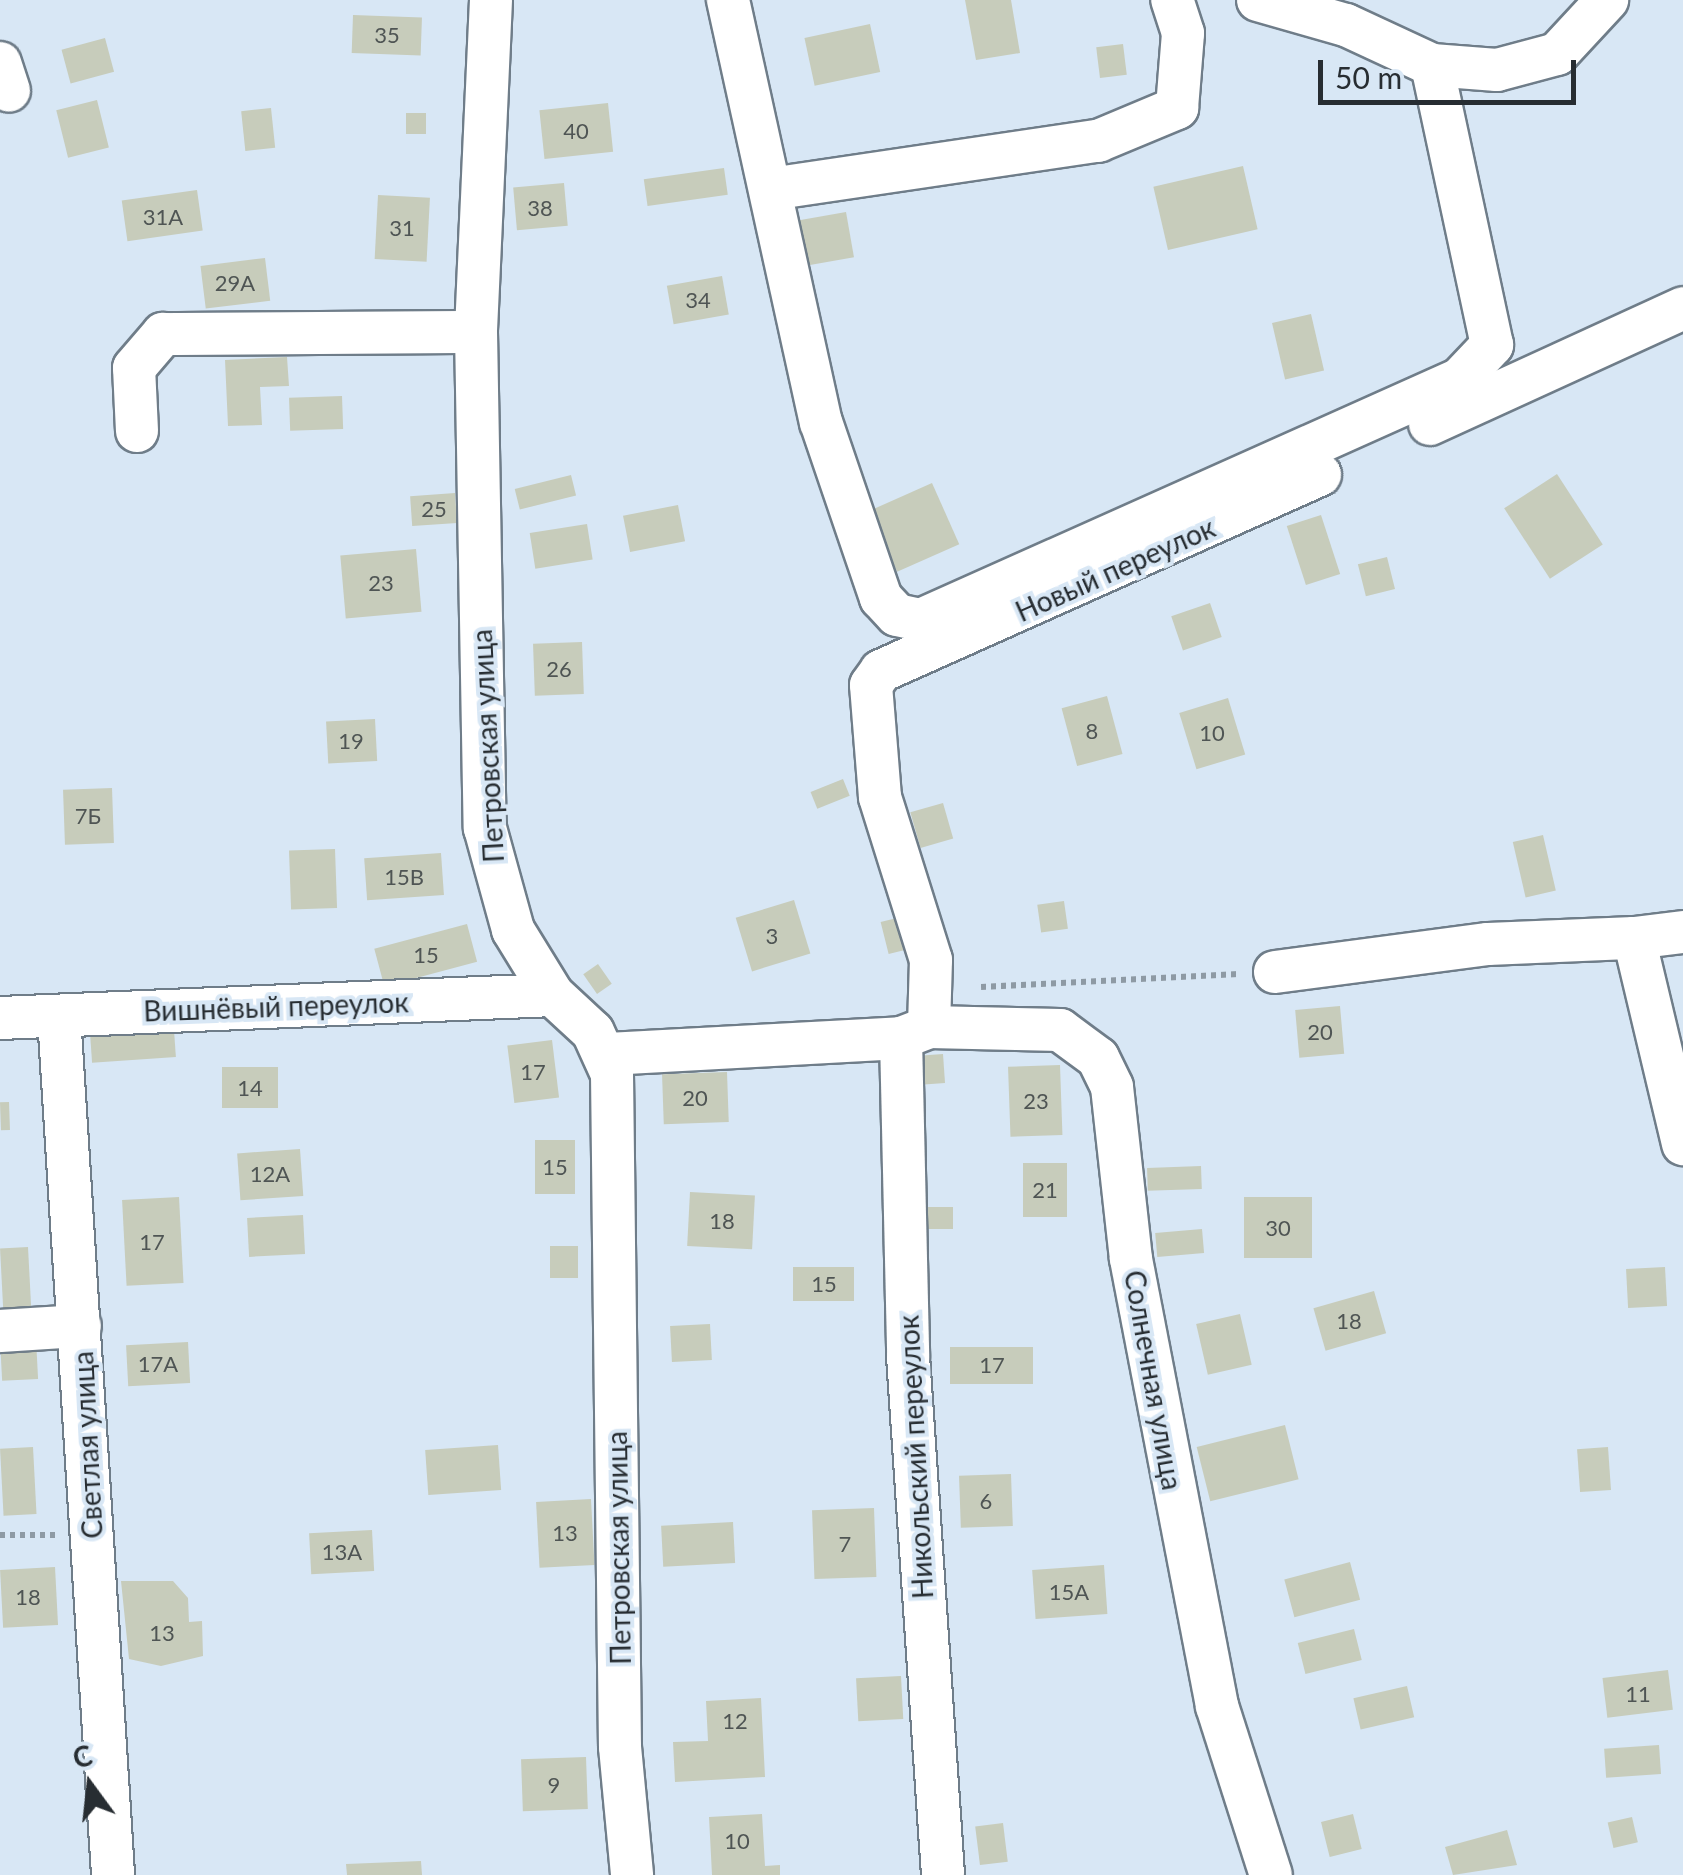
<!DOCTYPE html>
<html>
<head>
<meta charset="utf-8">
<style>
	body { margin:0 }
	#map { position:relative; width:1683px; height:1875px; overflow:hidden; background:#d8e7f5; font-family:Lato,sans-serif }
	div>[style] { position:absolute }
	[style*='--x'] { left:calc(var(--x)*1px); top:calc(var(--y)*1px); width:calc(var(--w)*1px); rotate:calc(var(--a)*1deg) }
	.building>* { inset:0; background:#c7ccbb; transform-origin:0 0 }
	.path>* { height:6px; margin-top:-3px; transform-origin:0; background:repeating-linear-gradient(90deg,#8e9aa4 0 5px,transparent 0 10px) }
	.roads { filter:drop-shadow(2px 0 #6f7d89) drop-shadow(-2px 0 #6f7d89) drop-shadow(0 2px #6f7d89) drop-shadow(0 -2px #6f7d89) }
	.minor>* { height:42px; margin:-21px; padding:0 21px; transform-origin:21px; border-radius:21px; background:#fff }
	span { translate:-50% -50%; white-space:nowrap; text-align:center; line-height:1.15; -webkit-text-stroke:8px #d8e7f5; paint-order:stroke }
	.number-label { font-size:22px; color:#4f5554 }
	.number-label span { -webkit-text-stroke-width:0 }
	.street-label { font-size:28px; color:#272d32 }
	.north { position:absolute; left:40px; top:1735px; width:100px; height:100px; -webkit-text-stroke:8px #d8e7f5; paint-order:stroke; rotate:345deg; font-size:28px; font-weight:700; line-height:40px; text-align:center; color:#272d32 }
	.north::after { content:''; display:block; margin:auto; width:35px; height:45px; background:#272d32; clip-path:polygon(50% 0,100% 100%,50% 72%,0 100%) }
	.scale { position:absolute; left:1318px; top:60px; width:258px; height:45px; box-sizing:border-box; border:5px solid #272d32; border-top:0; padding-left:12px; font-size:30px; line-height:35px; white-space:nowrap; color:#272d32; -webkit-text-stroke:8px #d8e7f5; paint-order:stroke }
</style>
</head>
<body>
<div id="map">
	<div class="building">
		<i style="clip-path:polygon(965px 0,1011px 0,1020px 53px,976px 60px)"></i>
		<i style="left:353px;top:15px;width:69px;height:38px;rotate:2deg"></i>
		<i style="left:870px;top:24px;width:49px;height:67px;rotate:78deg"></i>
		<i style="left:105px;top:38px;width:35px;height:45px;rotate:75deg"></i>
		<i style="left:1123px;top:44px;width:31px;height:27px;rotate:83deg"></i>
		<i style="left:97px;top:100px;width:49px;height:42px;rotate:76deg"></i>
		<i style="left:608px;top:103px;width:49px;height:69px;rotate:84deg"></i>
		<i style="left:271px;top:108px;width:40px;height:30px;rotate:84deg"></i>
		<i style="left:406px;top:113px;width:20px;height:21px"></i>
		<i style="left:1243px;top:166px;width:65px;height:92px;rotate:77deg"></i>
		<i style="left:724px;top:168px;width:27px;height:81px;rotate:82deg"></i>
		<i style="left:564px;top:183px;width:43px;height:51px;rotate:85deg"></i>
		<i style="left:197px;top:190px;width:41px;height:76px;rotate:82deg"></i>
		<i style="left:378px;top:195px;width:52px;height:64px;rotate:3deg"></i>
		<i style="left:846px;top:212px;width:46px;height:49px;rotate:80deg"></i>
		<i style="left:265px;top:258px;width:43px;height:65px;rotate:83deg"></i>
		<i style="left:722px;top:276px;width:39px;height:56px;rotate:80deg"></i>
		<i style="left:1311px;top:314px;width:58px;height:40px;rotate:77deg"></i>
		<i style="clip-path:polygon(287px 357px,289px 386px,260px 387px,262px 425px,228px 426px,225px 360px)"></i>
		<i style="left:342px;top:396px;width:33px;height:53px;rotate:88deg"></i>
		<i style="left:1557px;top:474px;width:84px;height:63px;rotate:57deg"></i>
		<i style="left:571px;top:475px;width:21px;height:58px;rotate:76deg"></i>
		<i style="left:932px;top:483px;width:67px;height:68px;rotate:66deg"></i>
		<i style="left:455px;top:493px;width:30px;height:45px;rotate:86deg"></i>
		<i style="left:678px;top:505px;width:37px;height:56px;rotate:79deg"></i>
		<i style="left:1321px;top:515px;width:62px;height:36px;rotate:72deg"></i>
		<i style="left:587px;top:524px;width:36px;height:58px;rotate:81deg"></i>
		<i style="left:416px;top:549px;width:63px;height:76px;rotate:85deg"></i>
		<i style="left:1387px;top:557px;width:33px;height:30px;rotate:76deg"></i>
		<i style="left:1210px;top:603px;width:36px;height:41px;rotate:71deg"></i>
		<i style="left:582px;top:642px;width:52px;height:49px;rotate:88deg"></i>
		<i style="left:1107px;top:696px;width:60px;height:47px;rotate:75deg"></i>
		<i style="left:1228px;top:698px;width:59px;height:51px;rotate:73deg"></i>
		<i style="left:375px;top:719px;width:42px;height:49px;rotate:87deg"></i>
		<i style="left:843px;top:779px;width:18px;height:35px;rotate:68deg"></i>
		<i style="left:112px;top:788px;width:55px;height:49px;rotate:88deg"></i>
		<i style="left:943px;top:803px;width:37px;height:34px;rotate:74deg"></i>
		<i style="left:1543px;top:835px;width:57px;height:31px;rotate:77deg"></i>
		<i style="left:335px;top:849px;width:59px;height:46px;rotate:88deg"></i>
		<i style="left:441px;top:853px;width:42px;height:77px;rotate:86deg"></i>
		<i style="left:794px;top:900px;width:56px;height:61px;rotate:73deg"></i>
		<i style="left:1064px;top:901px;width:28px;height:27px;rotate:82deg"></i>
		<i style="left:901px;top:917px;width:33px;height:21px;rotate:76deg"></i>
		<i style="left:467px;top:924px;width:39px;height:96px;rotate:75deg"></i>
		<i style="left:598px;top:964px;width:24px;height:18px;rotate:55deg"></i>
		<i style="left:1340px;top:1006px;width:48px;height:45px;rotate:85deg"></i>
		<i style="left:174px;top:1030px;width:27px;height:84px;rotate:86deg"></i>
		<i style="left:552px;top:1040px;width:58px;height:45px;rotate:83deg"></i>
		<i style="left:943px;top:1054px;width:29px;height:21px;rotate:86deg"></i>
		<i style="left:1060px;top:1065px;width:70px;height:52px;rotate:88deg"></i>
		<i style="left:278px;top:1067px;width:41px;height:56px;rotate:90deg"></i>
		<i style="left:727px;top:1072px;width:50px;height:65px;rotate:88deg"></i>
		<i style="left:9px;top:1102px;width:28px;height:9px;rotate:88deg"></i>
		<i style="left:535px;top:1140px;width:40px;height:54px"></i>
		<i style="left:300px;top:1149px;width:47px;height:63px;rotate:86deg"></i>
		<i style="left:1023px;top:1163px;width:44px;height:54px"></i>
		<i style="left:1201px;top:1166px;width:23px;height:54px;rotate:88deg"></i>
		<i style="left:690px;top:1192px;width:65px;height:54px;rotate:3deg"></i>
		<i style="left:179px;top:1197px;width:86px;height:57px;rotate:87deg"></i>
		<i style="left:1244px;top:1197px;width:68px;height:61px"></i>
		<i style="left:953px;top:1207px;width:22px;height:29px;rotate:90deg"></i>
		<i style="left:303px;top:1215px;width:39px;height:56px;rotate:87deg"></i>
		<i style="left:1202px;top:1229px;width:24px;height:47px;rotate:85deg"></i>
		<i style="left:578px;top:1246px;width:32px;height:28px;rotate:90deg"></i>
		<i style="left:28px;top:1247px;width:60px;height:28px;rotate:87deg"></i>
		<i style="left:793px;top:1267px;width:61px;height:34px"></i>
		<i style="left:1665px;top:1267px;width:39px;height:39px;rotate:87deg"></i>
		<i style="left:1374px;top:1291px;width:44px;height:63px;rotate:74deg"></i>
		<i style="left:1240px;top:1314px;width:52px;height:45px;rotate:77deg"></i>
		<i style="left:710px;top:1324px;width:36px;height:40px;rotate:87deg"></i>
		<i style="left:36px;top:1339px;width:40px;height:36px;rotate:87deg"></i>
		<i style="left:188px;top:1342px;width:41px;height:62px;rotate:87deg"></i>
		<i style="left:950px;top:1347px;width:83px;height:37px"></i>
		<i style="left:1285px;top:1425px;width:56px;height:91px;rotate:76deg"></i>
		<i style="left:498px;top:1445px;width:45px;height:73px;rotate:86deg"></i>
		<i style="left:33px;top:1447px;width:67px;height:33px;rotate:87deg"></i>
		<i style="left:1608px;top:1447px;width:43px;height:31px;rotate:86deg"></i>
		<i style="left:1011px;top:1474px;width:52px;height:52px;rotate:88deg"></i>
		<i style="left:591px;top:1499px;width:66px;height:55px;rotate:87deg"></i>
		<i style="left:874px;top:1508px;width:69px;height:62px;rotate:88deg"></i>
		<i style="left:733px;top:1522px;width:41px;height:72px;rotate:87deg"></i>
		<i style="left:372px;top:1530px;width:41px;height:63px;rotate:87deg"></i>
		<i style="left:1350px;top:1562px;width:39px;height:68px;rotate:75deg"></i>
		<i style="left:1104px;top:1565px;width:49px;height:72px;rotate:86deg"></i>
		<i style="left:55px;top:1567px;width:58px;height:55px;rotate:87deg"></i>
		<i style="clip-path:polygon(121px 1581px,173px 1581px,188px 1598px,189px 1622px,202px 1621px,203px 1656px,161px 1666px,129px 1659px)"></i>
		<i style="left:1354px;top:1629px;width:32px;height:58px;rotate:76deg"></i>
		<i style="left:1668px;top:1670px;width:40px;height:66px;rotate:83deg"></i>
		<i style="left:901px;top:1676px;width:43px;height:45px;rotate:87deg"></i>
		<i style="left:1407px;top:1686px;width:32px;height:55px;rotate:77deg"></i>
		<i style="clip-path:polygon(761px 1698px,765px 1777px,675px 1782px,673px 1742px,708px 1741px,706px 1701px)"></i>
		<i style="left:1659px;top:1745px;width:29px;height:55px;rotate:86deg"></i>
		<i style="left:586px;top:1757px;width:52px;height:65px;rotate:88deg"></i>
		<i style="clip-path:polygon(762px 1814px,765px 1866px,780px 1865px,780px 1875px,712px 1875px,709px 1817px)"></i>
		<i style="left:1353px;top:1814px;width:36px;height:33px;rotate:76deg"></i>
		<i style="left:1632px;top:1817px;width:26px;height:25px;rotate:77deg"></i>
		<i style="left:1003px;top:1823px;width:39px;height:28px;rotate:83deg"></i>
		<i style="clip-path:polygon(1507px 1830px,1517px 1865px,1453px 1875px,1445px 1847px)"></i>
		<i style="clip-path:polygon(421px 1861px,422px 1875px,347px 1875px,346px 1864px)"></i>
	</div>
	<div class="path">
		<i style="--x:981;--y:987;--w:258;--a:-2.9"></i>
		<i style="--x:0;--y:1535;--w:56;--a:0"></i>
	</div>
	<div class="roads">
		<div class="minor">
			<i style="--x:491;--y:0;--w:332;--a:92.6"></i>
			<i style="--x:476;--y:332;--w:496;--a:89"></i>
			<i style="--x:485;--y:828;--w:106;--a:74.6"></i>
			<i style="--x:513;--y:930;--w:76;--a:58.4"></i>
			<i style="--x:553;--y:995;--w:54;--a:42.8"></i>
			<i style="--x:593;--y:1032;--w:46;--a:65.7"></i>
			<i style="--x:612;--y:1074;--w:673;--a:89.32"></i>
			<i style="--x:620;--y:1747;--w:129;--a:84.6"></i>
			<i style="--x:728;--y:0;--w:432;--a:77.6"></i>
			<i style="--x:821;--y:422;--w:186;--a:71.2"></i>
			<i style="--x:881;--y:598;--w:23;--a:47"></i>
			<i style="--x:897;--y:615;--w:25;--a:12"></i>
			<i style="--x:921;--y:620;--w:590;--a:-24.09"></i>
			<i style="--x:1460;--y:379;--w:47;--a:-46.7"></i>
			<i style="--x:1492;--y:345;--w:286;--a:-102.1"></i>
			<i style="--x:1432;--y:65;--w:65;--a:4.4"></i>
			<i style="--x:1497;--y:70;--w:62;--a:-14.9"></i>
			<i style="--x:1557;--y:54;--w:74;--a:-47.2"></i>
			<i style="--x:1258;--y:0;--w:91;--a:15.9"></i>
			<i style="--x:1346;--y:25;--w:95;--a:24.9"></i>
			<i style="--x:0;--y:63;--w:29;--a:72"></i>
			<i style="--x:771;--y:189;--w:331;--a:-8.4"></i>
			<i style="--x:1098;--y:141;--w:86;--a:-22.7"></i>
			<i style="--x:1177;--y:108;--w:75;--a:-85.4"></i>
			<i style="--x:1183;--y:33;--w:35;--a:-108"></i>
			<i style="--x:1430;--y:424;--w:278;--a:-24.6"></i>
			<i style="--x:137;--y:431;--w:63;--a:-92.7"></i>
			<i style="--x:134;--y:368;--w:45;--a:-49.5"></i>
			<i style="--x:163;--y:334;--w:313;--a:-0.4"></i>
			<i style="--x:1683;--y:932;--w:49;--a:173"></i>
			<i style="--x:1634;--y:938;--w:212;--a:76.6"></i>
			<i style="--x:1275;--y:972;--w:215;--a:-7.5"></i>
			<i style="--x:1488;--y:944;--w:146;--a:-2.4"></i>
			<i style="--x:59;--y:1016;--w:861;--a:86.4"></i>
			<i style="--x:0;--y:1018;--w:553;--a:-2.38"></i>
			<i style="--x:929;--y:1027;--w:67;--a:-88.3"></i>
			<i style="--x:931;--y:960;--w:171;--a:-107.4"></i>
			<i style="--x:880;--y:797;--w:112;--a:-94.6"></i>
			<i style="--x:871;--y:685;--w:17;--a:-54"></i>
			<i style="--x:881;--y:671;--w:481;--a:-24.1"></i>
			<i style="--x:901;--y:1038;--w:318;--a:88.7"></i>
			<i style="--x:908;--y:1356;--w:520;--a:86.14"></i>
			<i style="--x:608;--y:1054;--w:293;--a:-3.1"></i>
			<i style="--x:901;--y:1038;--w:30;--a:-21"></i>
			<i style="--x:929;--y:1027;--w:131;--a:1.3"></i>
			<i style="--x:1060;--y:1030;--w:47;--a:36.4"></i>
			<i style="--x:1098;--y:1058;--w:32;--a:64"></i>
			<i style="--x:1112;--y:1087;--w:173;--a:83.7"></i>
			<i style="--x:1131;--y:1259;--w:455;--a:79.1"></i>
			<i style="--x:1217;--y:1706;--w:177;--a:72.3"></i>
			<i style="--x:0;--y:1331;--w:80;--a:-3.6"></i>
		</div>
	</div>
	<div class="number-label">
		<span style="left:387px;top:35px">35</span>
		<span style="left:576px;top:131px">40</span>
		<span style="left:540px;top:208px">38</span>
		<span style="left:163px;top:217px">31А</span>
		<span style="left:402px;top:228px">31</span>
		<span style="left:235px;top:283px">29А</span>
		<span style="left:698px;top:300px">34</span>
		<span style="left:434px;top:509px">25</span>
		<span style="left:381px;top:583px">23</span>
		<span style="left:559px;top:669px">26</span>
		<span style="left:1092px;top:731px">8</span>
		<span style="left:1212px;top:733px">10</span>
		<span style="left:351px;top:741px">19</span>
		<span style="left:88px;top:816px">7Б</span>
		<span style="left:404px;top:877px">15В</span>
		<span style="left:772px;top:936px">3</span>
		<span style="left:426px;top:955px">15</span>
		<span style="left:1320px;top:1032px">20</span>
		<span style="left:533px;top:1072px">17</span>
		<span style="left:250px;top:1088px">14</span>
		<span style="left:695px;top:1098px">20</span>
		<span style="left:1036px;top:1101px">23</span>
		<span style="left:555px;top:1167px">15</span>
		<span style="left:270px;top:1174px">12А</span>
		<span style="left:1045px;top:1190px">21</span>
		<span style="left:722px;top:1221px">18</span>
		<span style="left:1278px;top:1228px">30</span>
		<span style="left:152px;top:1242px">17</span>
		<span style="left:824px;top:1284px">15</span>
		<span style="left:1349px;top:1321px">18</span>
		<span style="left:158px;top:1364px">17А</span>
		<span style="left:992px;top:1365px">17</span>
		<span style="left:986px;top:1501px">6</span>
		<span style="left:565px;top:1533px">13</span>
		<span style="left:845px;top:1544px">7</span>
		<span style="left:342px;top:1552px">13А</span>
		<span style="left:1069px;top:1592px">15А</span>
		<span style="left:28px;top:1597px">18</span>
		<span style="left:162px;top:1633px">13</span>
		<span style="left:1638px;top:1694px">11</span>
		<span style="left:735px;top:1721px">12</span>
		<span style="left:554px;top:1785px">9</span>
		<span style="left:737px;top:1841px">10</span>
	</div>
	<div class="street-label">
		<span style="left:1115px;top:569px;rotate:-24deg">Новый переулок</span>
		<span style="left:487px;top:746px;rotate:-93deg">Петровская улица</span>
		<span style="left:276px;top:1006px;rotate:-2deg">Вишнёвый переулок</span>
		<span style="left:1154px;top:1380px;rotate:80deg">Солнечная улица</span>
		<span style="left:87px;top:1445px;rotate:-93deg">Светлая улица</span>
		<span style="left:915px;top:1457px;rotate:-93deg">Никольский переулок</span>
		<span style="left:618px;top:1548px;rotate:-91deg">Петровская улица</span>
	</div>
	<div class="north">С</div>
	<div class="scale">50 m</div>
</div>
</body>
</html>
